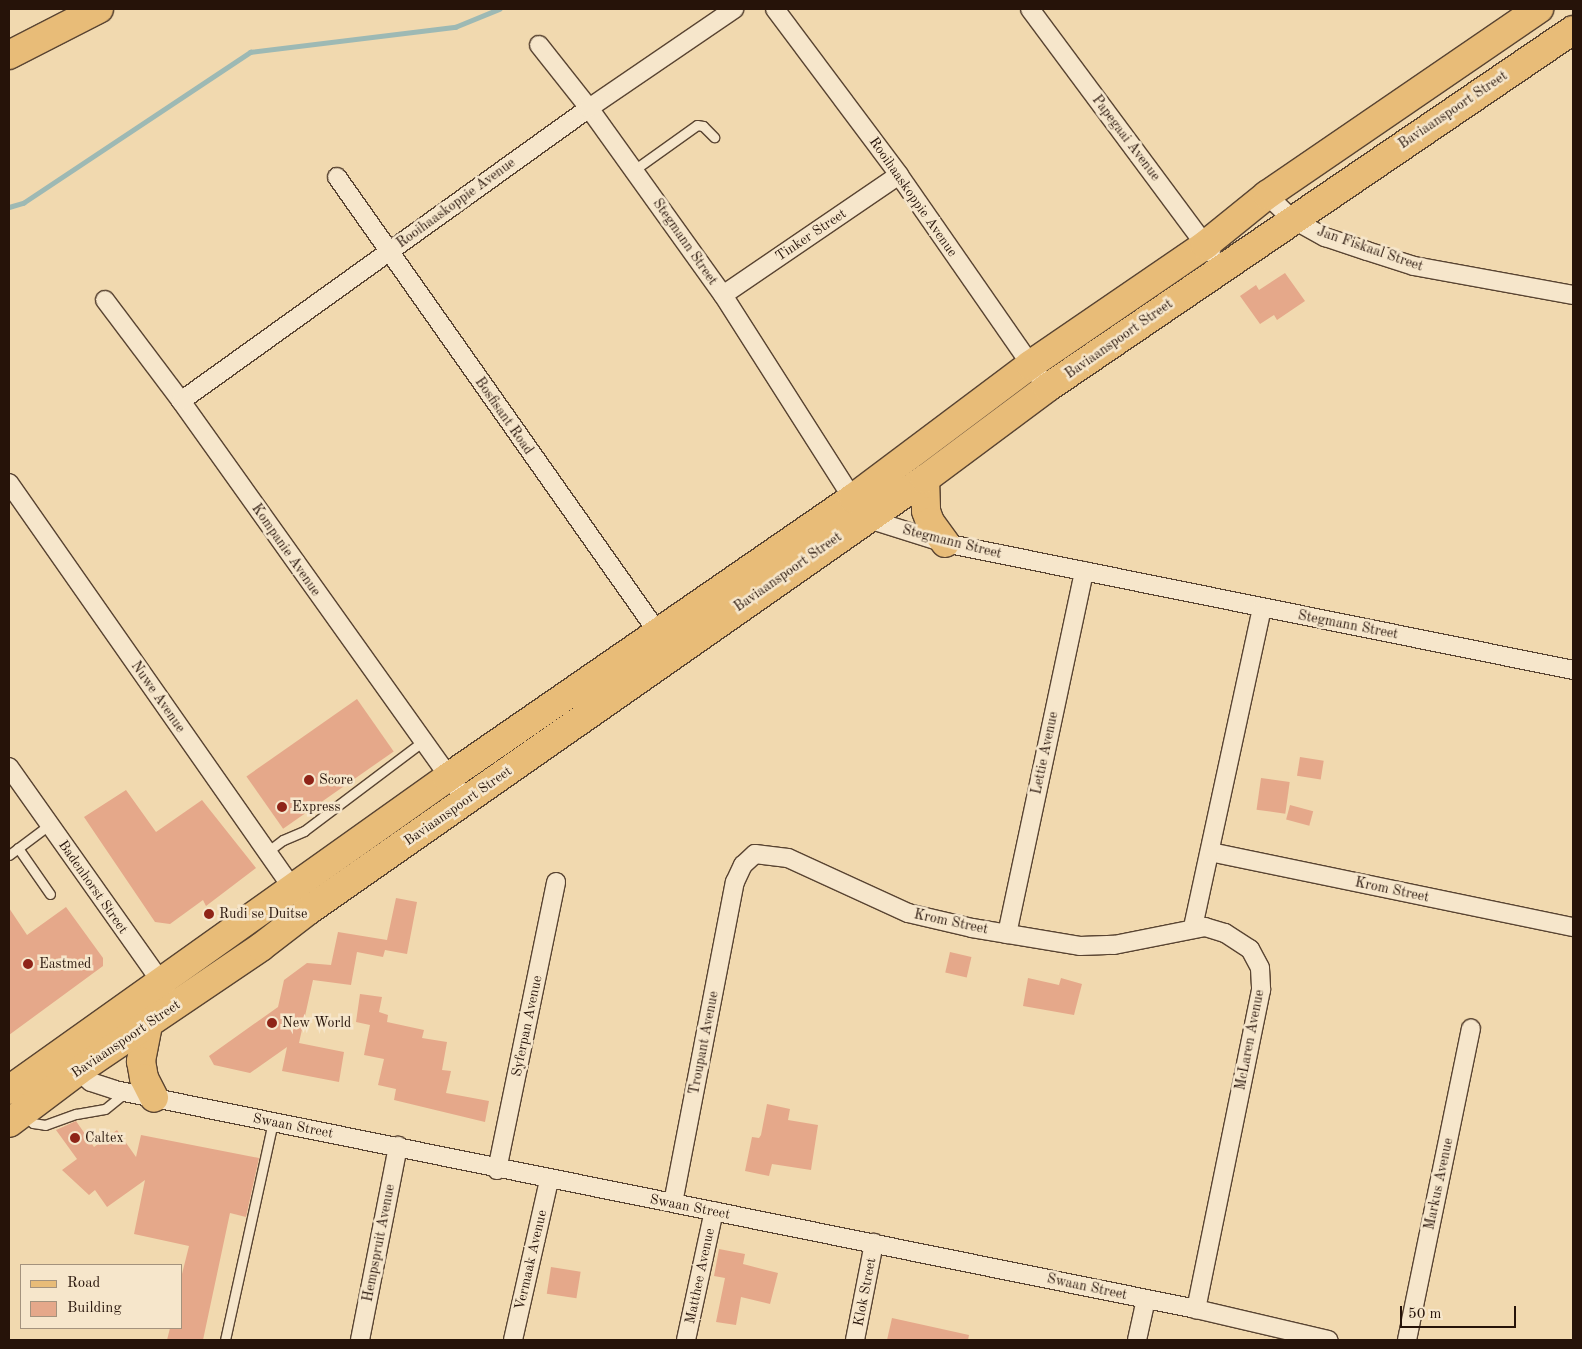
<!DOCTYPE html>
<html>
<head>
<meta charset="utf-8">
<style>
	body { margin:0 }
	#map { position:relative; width:1582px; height:1349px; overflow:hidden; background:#f1d9af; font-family:"Old Standard TT",serif }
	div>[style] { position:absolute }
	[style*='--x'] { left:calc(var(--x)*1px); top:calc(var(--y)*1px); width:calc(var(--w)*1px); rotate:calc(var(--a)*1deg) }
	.stream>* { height:4.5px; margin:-2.25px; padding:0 2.25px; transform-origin:2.25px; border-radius:2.25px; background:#9db9b4 }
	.building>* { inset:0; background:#e5a88a; transform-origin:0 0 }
	.roads { filter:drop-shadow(1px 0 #594432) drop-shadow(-1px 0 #594432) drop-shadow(0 1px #594432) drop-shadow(0 -1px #594432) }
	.lane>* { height:9px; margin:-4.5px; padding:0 4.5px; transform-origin:4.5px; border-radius:4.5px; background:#f6e6cb }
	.street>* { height:18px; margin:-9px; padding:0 9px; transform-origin:9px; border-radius:9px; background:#f6e6cb }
	.primary>* { height:28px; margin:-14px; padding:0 14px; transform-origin:14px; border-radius:14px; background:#e8bc78 }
	.highway>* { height:28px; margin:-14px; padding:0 14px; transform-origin:14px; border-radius:14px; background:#e8bc78 }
	.dots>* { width:14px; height:14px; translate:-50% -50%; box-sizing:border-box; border:2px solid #f6e6cb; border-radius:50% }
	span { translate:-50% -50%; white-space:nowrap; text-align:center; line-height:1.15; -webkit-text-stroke:5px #f6e6cb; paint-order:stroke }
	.street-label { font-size:14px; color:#261309 }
	.poi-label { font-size:14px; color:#261309 }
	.left { translate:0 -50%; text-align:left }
	.frame { position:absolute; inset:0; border:10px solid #261309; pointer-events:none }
	.legend { position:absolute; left:20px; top:1264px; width:162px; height:65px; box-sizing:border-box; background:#f6e6cb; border:1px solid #a3927d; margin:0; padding:6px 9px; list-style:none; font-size:15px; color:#261309 }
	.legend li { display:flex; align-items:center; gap:10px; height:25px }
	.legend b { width:25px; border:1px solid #a3927d }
	.scale { position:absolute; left:1400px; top:1306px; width:116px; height:22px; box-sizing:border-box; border:2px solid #261309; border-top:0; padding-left:6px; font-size:15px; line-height:18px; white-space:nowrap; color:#261309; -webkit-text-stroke:4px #f6e6cb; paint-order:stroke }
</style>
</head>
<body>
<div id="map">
	<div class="stream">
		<i style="--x:9;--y:207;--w:15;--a:-16"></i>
		<i style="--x:23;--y:203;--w:273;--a:-33.6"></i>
		<i style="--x:250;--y:52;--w:207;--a:-7"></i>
		<i style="--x:455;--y:27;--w:48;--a:-22.2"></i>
	</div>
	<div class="building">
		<i style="clip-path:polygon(1285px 273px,1305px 301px,1277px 320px,1274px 315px,1260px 324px,1240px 296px,1256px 285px,1259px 290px)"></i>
		<i style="left:357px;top:699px;width:64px;height:135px;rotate:55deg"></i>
		<i style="left:1300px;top:757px;width:24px;height:19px;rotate:9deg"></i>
		<i style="left:1261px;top:778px;width:29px;height:32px;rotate:8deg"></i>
		<i style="clip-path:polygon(126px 790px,156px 832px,202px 800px,256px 868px,206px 906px,203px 900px,170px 924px,155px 922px,84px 817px)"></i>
		<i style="left:1290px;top:805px;width:24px;height:15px;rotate:15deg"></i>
		<i style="clip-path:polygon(396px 898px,417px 902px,407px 954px,385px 950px,383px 957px,357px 952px,351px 985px,313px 980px,299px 1043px,344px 1052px,339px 1082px,282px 1071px,287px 1047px,250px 1073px,214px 1065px,209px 1056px,278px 1007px,284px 980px,307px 963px,331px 965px,338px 932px,387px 940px)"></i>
		<i style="clip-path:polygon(66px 907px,103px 958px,103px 966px,9px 1035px,9px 908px,27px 935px)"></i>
		<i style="left:950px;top:952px;width:22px;height:21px;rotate:13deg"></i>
		<i style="clip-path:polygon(1028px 978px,1059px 985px,1061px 978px,1082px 984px,1074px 1015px,1023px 1006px)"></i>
		<i style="clip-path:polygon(360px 994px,382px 997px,379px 1012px,388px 1015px,387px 1022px,424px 1030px,422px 1038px,447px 1042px,442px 1070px,451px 1071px,446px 1093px,489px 1101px,485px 1122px,394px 1100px,396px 1089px,378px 1085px,384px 1059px,364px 1055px,370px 1025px,356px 1022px)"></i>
		<i style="clip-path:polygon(767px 1104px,790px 1109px,788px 1120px,818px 1125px,811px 1170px,772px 1164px,769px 1176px,745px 1171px,752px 1137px,759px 1138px,761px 1135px)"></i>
		<i style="clip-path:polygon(76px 1121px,94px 1147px,117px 1130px,136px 1157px,141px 1135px,259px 1158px,246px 1217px,230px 1213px,203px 1340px,167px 1340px,170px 1328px,181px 1328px,181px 1278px,189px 1246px,134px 1234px,145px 1180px,107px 1207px,95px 1190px,89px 1195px,62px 1170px,77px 1159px,56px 1130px)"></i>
		<i style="clip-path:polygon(719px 1249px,745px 1254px,743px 1264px,778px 1273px,770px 1304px,741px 1297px,736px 1325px,716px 1322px,725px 1278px,714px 1276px)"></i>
		<i style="left:551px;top:1267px;width:30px;height:27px;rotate:9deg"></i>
		<i style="clip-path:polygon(892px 1318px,969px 1335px,968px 1340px,887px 1340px)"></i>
	</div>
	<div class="roads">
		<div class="lane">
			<i style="--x:634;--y:170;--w:77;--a:-35.5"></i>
			<i style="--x:697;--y:125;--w:6;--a:9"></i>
			<i style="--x:703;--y:126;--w:16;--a:45"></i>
			<i style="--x:18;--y:848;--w:56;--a:55.2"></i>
			<i style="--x:267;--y:852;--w:20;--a:-37"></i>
			<i style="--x:283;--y:840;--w:23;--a:-23"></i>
			<i style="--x:304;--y:831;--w:148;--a:-37"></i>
			<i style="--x:9;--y:855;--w:50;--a:-36.9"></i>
			<i style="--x:24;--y:1115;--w:12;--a:42"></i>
			<i style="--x:33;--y:1123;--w:12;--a:9"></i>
			<i style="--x:45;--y:1125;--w:33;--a:-20"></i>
			<i style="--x:76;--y:1114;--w:29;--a:-10"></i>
			<i style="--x:105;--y:1109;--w:27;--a:-39"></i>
			<i style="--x:225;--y:1340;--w:223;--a:-77.6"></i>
		</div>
		<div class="street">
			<i style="--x:775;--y:9;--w:207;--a:53.2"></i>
			<i style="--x:899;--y:175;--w:259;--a:55.2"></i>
			<i style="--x:1030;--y:9;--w:304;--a:53.4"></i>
			<i style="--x:539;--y:45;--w:80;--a:51.6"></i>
			<i style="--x:589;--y:108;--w:230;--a:54.4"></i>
			<i style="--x:723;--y:295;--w:264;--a:57.5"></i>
			<i style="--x:865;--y:518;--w:84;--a:17.4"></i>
			<i style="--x:945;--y:543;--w:641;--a:11.43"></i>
			<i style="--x:337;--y:177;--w:568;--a:54.83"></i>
			<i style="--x:1267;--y:195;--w:35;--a:44"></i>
			<i style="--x:1292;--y:219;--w:38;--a:29"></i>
			<i style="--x:1325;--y:237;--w:44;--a:18.4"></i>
			<i style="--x:1367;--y:251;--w:49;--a:17.7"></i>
			<i style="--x:1414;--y:266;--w:162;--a:10.3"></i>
			<i style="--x:723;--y:295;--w:213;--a:-34.3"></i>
			<i style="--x:105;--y:300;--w:126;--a:53"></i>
			<i style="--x:181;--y:401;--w:491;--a:54.5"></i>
			<i style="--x:181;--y:401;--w:502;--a:-35.68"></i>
			<i style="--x:589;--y:108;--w:176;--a:-34.3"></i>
			<i style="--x:9;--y:483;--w:504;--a:55.02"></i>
			<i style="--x:9;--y:767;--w:272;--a:54.7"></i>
			<i style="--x:1210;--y:852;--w:371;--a:11.7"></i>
			<i style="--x:1193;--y:927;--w:326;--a:-77.8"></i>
			<i style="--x:1007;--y:934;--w:371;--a:-78"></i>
			<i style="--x:72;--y:1065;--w:25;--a:42"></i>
			<i style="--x:91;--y:1082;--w:25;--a:18"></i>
			<i style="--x:115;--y:1090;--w:1103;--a:11.45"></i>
			<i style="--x:1196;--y:1309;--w:136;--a:13.2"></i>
			<i style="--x:497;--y:1170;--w:294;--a:-78.4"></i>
			<i style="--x:673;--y:1203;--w:327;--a:-79.1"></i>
			<i style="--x:735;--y:882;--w:19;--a:-65"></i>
			<i style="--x:743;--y:865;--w:16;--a:-43"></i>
			<i style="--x:755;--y:854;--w:33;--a:7"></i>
			<i style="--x:788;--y:858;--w:132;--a:24.6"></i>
			<i style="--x:908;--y:913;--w:66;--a:13.2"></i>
			<i style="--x:972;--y:928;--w:109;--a:9.5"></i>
			<i style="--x:1080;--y:946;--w:34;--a:-2"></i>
			<i style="--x:1114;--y:945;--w:93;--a:-11.2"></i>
			<i style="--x:1205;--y:927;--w:21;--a:17"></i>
			<i style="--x:1225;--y:933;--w:30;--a:33"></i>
			<i style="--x:1250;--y:949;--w:21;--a:62"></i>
			<i style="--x:1260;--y:968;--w:22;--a:87"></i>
			<i style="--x:1261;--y:990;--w:326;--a:101.5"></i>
			<i style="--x:360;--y:1340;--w:198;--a:-78.9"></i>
			<i style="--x:513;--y:1340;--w:164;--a:-77.3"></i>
			<i style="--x:686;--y:1340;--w:132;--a:-77.8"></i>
			<i style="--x:855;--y:1340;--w:99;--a:-78.9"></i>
			<i style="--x:1137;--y:1340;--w:42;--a:-77.6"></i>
			<i style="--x:1407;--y:1340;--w:318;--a:-78.4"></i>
		</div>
		<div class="primary">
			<i style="--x:925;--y:479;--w:32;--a:88"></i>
			<i style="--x:926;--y:511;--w:12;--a:70"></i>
			<i style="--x:930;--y:522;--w:26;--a:54"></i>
			<i style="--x:148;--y:1025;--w:37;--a:101"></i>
			<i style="--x:141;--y:1061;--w:17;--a:80"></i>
			<i style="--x:144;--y:1078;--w:22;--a:63"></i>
			<i style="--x:9;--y:1090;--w:538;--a:-35.46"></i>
			<i style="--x:447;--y:778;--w:493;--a:-34.6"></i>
			<i style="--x:853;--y:498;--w:221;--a:-36.9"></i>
			<i style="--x:1030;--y:365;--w:212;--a:-34.4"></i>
			<i style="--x:1205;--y:245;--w:80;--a:-38.9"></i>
			<i style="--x:1267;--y:195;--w:330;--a:-34.4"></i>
			<i style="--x:9;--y:1123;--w:86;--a:-37"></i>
			<i style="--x:78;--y:1071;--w:221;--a:-34.1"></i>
			<i style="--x:261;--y:947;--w:61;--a:-37.6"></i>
			<i style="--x:309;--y:910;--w:752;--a:-34.98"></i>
			<i style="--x:925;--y:479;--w:152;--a:-36.7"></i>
			<i style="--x:1047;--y:388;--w:636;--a:-34.24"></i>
		</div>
		<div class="highway">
			<i style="--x:9;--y:55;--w:101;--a:-27.1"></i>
		</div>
	</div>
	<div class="dots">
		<i style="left:309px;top:780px;background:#8f2418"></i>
		<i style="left:282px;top:807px;background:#8f2418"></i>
		<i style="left:209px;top:914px;background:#8f2418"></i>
		<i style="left:28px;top:964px;background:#8f2418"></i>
		<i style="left:272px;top:1023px;background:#8f2418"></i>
		<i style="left:75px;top:1138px;background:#8f2418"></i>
	</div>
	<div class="street-label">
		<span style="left:1453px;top:110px;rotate:-34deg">Baviaanspoort Street</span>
		<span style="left:1126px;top:138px;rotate:53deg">Papegaai Avenue</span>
		<span style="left:913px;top:197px;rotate:55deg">Rooihaaskoppie Avenue</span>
		<span style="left:456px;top:203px;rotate:-36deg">Rooihaaskoppie Avenue</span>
		<span style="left:811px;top:235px;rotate:-34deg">Tinker Street</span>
		<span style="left:685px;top:242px;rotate:55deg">Stegmann Street</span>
		<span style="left:1370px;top:249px;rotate:19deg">Jan Fiskaal Street</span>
		<span style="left:1119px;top:339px;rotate:-35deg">Baviaanspoort Street</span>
		<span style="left:504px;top:416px;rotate:55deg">Bosfisant Road</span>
		<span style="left:952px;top:542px;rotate:14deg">Stegmann Street</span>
		<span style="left:286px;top:550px;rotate:55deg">Kompanie Avenue</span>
		<span style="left:788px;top:572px;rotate:-35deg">Baviaanspoort Street</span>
		<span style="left:1348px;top:625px;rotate:11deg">Stegmann Street</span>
		<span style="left:158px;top:697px;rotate:55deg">Nuwe Avenue</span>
		<span style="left:1045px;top:753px;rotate:-78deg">Lettie Avenue</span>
		<span style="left:458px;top:806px;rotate:-35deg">Baviaanspoort Street</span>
		<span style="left:93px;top:887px;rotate:55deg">Badenhorst Street</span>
		<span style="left:1392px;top:890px;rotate:12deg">Krom Street</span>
		<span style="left:951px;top:922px;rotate:12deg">Krom Street</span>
		<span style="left:527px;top:1026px;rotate:-78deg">Syferpan Avenue</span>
		<span style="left:126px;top:1039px;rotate:-34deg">Baviaanspoort Street</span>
		<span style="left:1250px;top:1040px;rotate:-79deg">McLaren Avenue</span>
		<span style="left:704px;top:1043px;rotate:-79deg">Troupant Avenue</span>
		<span style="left:293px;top:1126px;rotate:11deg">Swaan Street</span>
		<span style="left:1439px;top:1184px;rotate:-78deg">Markus Avenue</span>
		<span style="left:690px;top:1207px;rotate:11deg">Swaan Street</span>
		<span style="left:379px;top:1243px;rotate:-79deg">Hempspruit Avenue</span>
		<span style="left:531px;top:1260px;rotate:-77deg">Vermaak Avenue</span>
		<span style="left:700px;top:1276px;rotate:-78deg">Matthee Avenue</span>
		<span style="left:1087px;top:1287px;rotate:12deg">Swaan Street</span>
		<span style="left:865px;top:1292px;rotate:-79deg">Klok Street</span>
	</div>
	<div class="poi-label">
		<span class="left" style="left:319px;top:780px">Score</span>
		<span class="left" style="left:292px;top:807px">Express</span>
		<span class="left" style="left:219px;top:914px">Rudi se Duitse</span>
		<span class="left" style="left:39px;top:964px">Eastmed</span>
		<span class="left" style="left:282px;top:1023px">New World</span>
		<span class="left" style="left:85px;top:1138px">Caltex</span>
	</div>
	<div class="frame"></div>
	<ul class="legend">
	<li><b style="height:6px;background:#e8bc78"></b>Road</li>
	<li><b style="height:14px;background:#e5a88a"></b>Building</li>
	</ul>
	<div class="scale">50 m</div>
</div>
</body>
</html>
